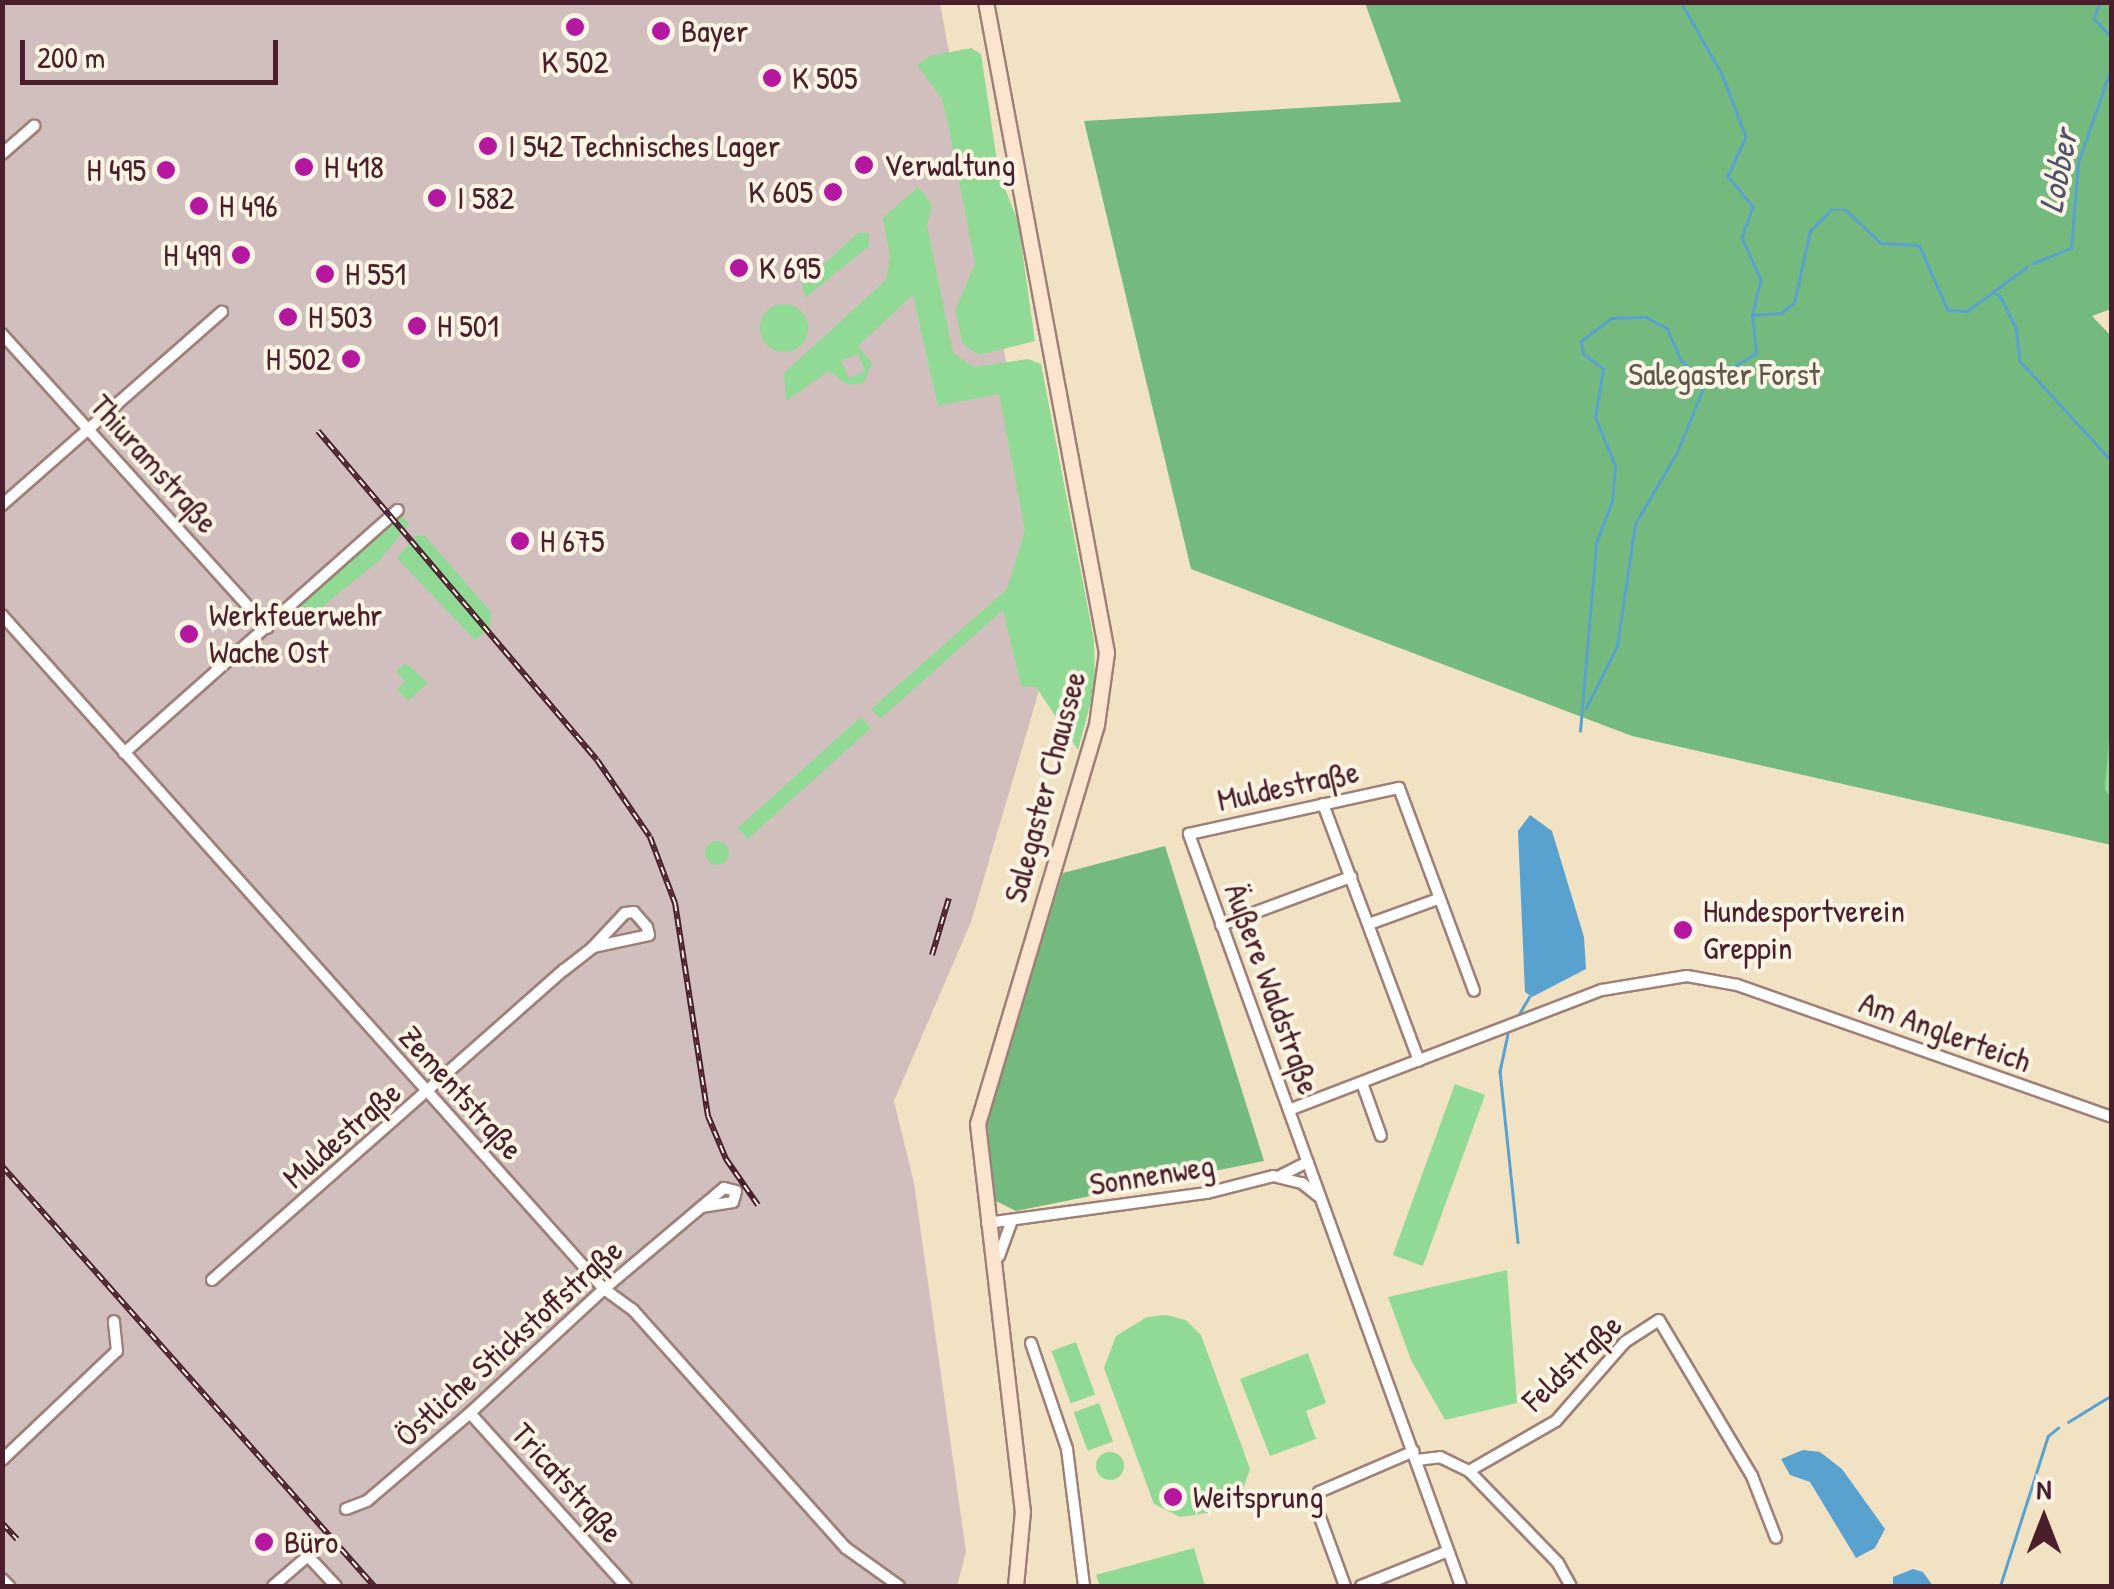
<!DOCTYPE html>
<html>
<head>
<meta charset="utf-8">
<style>
	body { margin:0 }
	#map { position:relative; width:2114px; height:1589px; overflow:hidden; background:#f2e2c4; font-family:"Patrick Hand",sans-serif }
	div>[style] { position:absolute }
	[style*='--x'] { left:calc(var(--x)*1px); top:calc(var(--y)*1px); width:calc(var(--w)*1px); rotate:calc(var(--a)*1deg) }
	.industrial>* { inset:0; background:#d1bfbe }
	.green>* { inset:0; background:#90da96; transform-origin:0 0 }
	.round { border-radius:50% }
	.forest>* { inset:0; background:#74ba7f }
	.water>* { inset:0; background:#59a2d0 }
	.stream>* { height:2.5px; margin:-1.25px; padding:0 1.25px; transform-origin:1.25px; border-radius:1.25px; background:#59a2d0 }
	.roads { filter:drop-shadow(2px 0 #9e8078) drop-shadow(-2px 0 #9e8078) drop-shadow(0 2px #9e8078) drop-shadow(0 -2px #9e8078) }
	.minor>* { height:10px; margin:-5px; padding:0 5px; transform-origin:5px; border-radius:5px; background:#fff }
	.secondary>* { height:14px; margin:-7px; padding:0 7px; transform-origin:7px; border-radius:7px; background:#fce5cf }
	.rail>* { height:6px; margin-top:-3px; transform-origin:0; background:repeating-linear-gradient(90deg,#fcf5e5 0 8px,#4a1f2b 0 16px); box-sizing:border-box; border-block:2px solid #4a1f2b }
	.dots>* { width:28px; height:28px; translate:-50% -50%; box-sizing:border-box; border:5px solid #fcf5e5; border-radius:50% }
	span { translate:-50% -50%; white-space:nowrap; text-align:center; line-height:1.15; -webkit-text-stroke:8px #fcf5e5; paint-order:stroke }
	.poi-label { font-size:32px; color:#4a1f2b }
	.left { translate:0 -50%; text-align:left }
	.right { translate:-100% -50%; text-align:right }
	.park-label { font-size:32px; color:#5f574b }
	.street-label { font-size:32px; color:#4a1f2b }
	.water-label { font-size:35px; color:#50536d; font-style:italic }
	.frame { position:absolute; inset:0; border:5px solid #4a1f2b; pointer-events:none }
	.north { position:absolute; left:1994px; top:1469px; width:100px; height:100px; -webkit-text-stroke:8px #fcf5e5; paint-order:stroke; rotate:0deg; font-size:28px; font-weight:700; line-height:40px; text-align:center; color:#4a1f2b }
	.north::after { content:''; display:block; margin:auto; width:35px; height:45px; background:#4a1f2b; clip-path:polygon(50% 0,100% 100%,50% 72%,0 100%) }
	.scale { position:absolute; left:20px; top:40px; width:258px; height:45px; box-sizing:border-box; border:5px solid #4a1f2b; border-top:0; padding-left:12px; font-size:30px; line-height:35px; white-space:nowrap; color:#4a1f2b; -webkit-text-stroke:8px #fcf5e5; paint-order:stroke }
</style>
</head>
<body>
<div id="map">
	<div class="industrial">
		<i style="clip-path:polygon(3px 3px,940px 3px,1056px 633px,971px 922px,894px 1101px,914px 1183px,966px 1552px,957px 1586px,3px 1586px)"></i>
	</div>
	<div class="green">
		<i style="clip-path:polygon(971px 48px,981px 54px,999px 174px,1018px 221px,1035px 341px,979px 355px,963px 344px,955px 311px,975px 264px,948px 123px,942px 99px,917px 65px,930px 56px)"></i>
		<i style="clip-path:polygon(evenodd,918px 187px,932px 204px,927px 225px,953px 353px,974px 367px,1028px 359px,1041px 364px,1094px 640px,1095px 686px,1078px 750px,1036px 687px,1021px 686px,1003px 610px,880px 719px,871px 709px,1007px 589px,1025px 530px,999px 394px,938px 406px,913px 295px,858px 346px,872px 363px,864px 383px,848px 385px,829px 371px,786px 401px,784px 373px,886px 280px,890px 258px,883px 218px,918px 187px,858px 354px,865px 371px,849px 378px,841px 361px,858px 354px)"></i>
		<i style="clip-path:polygon(858px 233px,869px 233px,869px 246px,805px 298px,802px 284px)"></i>
		<i class="round" style="left:760px;top:304px;width:48px;height:48px"></i>
		<i style="clip-path:polygon(402px 516px,409px 524px,381px 559px,306px 620px,301px 605px)"></i>
		<i style="clip-path:polygon(416px 535px,425px 536px,491px 612px,490px 628px,475px 640px,397px 558px)"></i>
		<i style="clip-path:polygon(406px 663px,428px 683px,408px 701px,397px 689px,405px 682px,396px 671px)"></i>
		<i style="clip-path:polygon(2111px 705px,2111px 797px,2105px 789px)"></i>
		<i style="left:861px;top:717px;width:15px;height:166px;rotate:48deg"></i>
		<i class="round" style="left:705px;top:841px;width:24px;height:24px"></i>
		<i style="left:1455px;top:1084px;width:32px;height:182px;rotate:20deg"></i>
		<i style="clip-path:polygon(1507px 1270px,1517px 1403px,1445px 1420px,1411px 1360px,1388px 1297px)"></i>
		<i style="clip-path:polygon(1166px 1315px,1186px 1320px,1201px 1335px,1250px 1469px,1243px 1489px,1208px 1513px,1180px 1517px,1154px 1504px,1104px 1368px,1116px 1336px,1147px 1317px)"></i>
		<i style="left:1076px;top:1342px;width:56px;height:26px;rotate:70deg"></i>
		<i style="clip-path:polygon(1308px 1353px,1326px 1403px,1306px 1411px,1316px 1439px,1270px 1456px,1240px 1379px)"></i>
		<i style="left:1099px;top:1403px;width:41px;height:27px;rotate:70deg"></i>
		<i class="round" style="left:1096px;top:1452px;width:28px;height:28px"></i>
		<i style="clip-path:polygon(1194px 1548px,1205px 1586px,1100px 1586px,1096px 1575px)"></i>
	</div>
	<div class="forest">
		<i style="clip-path:polygon(1365px 3px,2111px 3px,2111px 309px,2092px 316px,2112px 337px,2112px 705px,2105px 789px,2111px 797px,2111px 845px,1632px 736px,1191px 569px,1084px 121px,1401px 102px)"></i>
		<i style="clip-path:polygon(1165px 846px,1264px 1161px,1016px 1211px,994px 1200px,987px 1116px,1063px 873px)"></i>
	</div>
	<div class="water">
		<i style="clip-path:polygon(1530px 815px,1552px 831px,1584px 937px,1586px 969px,1532px 997px,1525px 992px,1518px 831px)"></i>
		<i style="clip-path:polygon(1803px 1450px,1820px 1452px,1842px 1469px,1885px 1529px,1875px 1548px,1856px 1558px,1810px 1482px,1790px 1475px,1781px 1459px)"></i>
		<i style="clip-path:polygon(1913px 1569px,1923px 1572px,1933px 1586px,1893px 1586px,1893px 1577px)"></i>
	</div>
	<div class="stream">
		<i style="--x:1681;--y:2;--w:83;--a:60.3"></i>
		<i style="--x:1722;--y:74;--w:67;--a:69.1"></i>
		<i style="--x:1746;--y:137;--w:43;--a:114.8"></i>
		<i style="--x:1728;--y:176;--w:40;--a:51"></i>
		<i style="--x:1753;--y:207;--w:32;--a:110"></i>
		<i style="--x:1742;--y:237;--w:47;--a:66.2"></i>
		<i style="--x:1761;--y:280;--w:36;--a:104"></i>
		<i style="--x:1752;--y:315;--w:29;--a:-4"></i>
		<i style="--x:1781;--y:313;--w:16;--a:-38"></i>
		<i style="--x:1794;--y:303;--w:74;--a:-77.5"></i>
		<i style="--x:1810;--y:231;--w:30;--a:-45"></i>
		<i style="--x:1831;--y:210;--w:15;--a:0"></i>
		<i style="--x:1846;--y:210;--w:48;--a:43.3"></i>
		<i style="--x:1881;--y:243;--w:38;--a:3"></i>
		<i style="--x:1919;--y:245;--w:71;--a:66"></i>
		<i style="--x:1948;--y:310;--w:19;--a:3"></i>
		<i style="--x:1967;--y:311;--w:32;--a:-36"></i>
		<i style="--x:1993;--y:292;--w:8;--a:30"></i>
		<i style="--x:2000;--y:296;--w:36;--a:63"></i>
		<i style="--x:2016;--y:328;--w:33;--a:83"></i>
		<i style="--x:2020;--y:361;--w:136;--a:47.4"></i>
		<i style="--x:2100;--y:2;--w:18;--a:109"></i>
		<i style="--x:2094;--y:19;--w:25;--a:45"></i>
		<i style="--x:2033;--y:263;--w:41;--a:-21.5"></i>
		<i style="--x:2071;--y:248;--w:85;--a:-85.3"></i>
		<i style="--x:2078;--y:163;--w:104;--a:-70.9"></i>
		<i style="--x:1994;--y:291;--w:41;--a:-36"></i>
		<i style="--x:1586;--y:708;--w:69;--a:-63.4"></i>
		<i style="--x:1617;--y:646;--w:123;--a:-81.6"></i>
		<i style="--x:1635;--y:524;--w:83;--a:-59.7"></i>
		<i style="--x:1677;--y:452;--w:74;--a:-67.6"></i>
		<i style="--x:1580;--y:731;--w:189;--a:-85.1"></i>
		<i style="--x:1596;--y:543;--w:45;--a:-69.1"></i>
		<i style="--x:1612;--y:501;--w:35;--a:-85"></i>
		<i style="--x:1615;--y:466;--w:53;--a:-112.2"></i>
		<i style="--x:1595;--y:417;--w:49;--a:-80.5"></i>
		<i style="--x:1603;--y:369;--w:25;--a:-143"></i>
		<i style="--x:1583;--y:354;--w:13;--a:-99"></i>
		<i style="--x:1581;--y:341;--w:38;--a:-37"></i>
		<i style="--x:1611;--y:318;--w:35;--a:-2"></i>
		<i style="--x:1646;--y:317;--w:24;--a:28"></i>
		<i style="--x:1667;--y:328;--w:35;--a:66"></i>
		<i style="--x:1681;--y:360;--w:34;--a:45"></i>
		<i style="--x:1705;--y:384;--w:60;--a:-31.3"></i>
		<i style="--x:1756;--y:353;--w:37;--a:-96"></i>
		<i style="--x:1518;--y:1016;--w:22;--a:-60"></i>
		<i style="--x:1508;--y:1034;--w:38;--a:102"></i>
		<i style="--x:1500;--y:1071;--w:172;--a:84"></i>
		<i style="--x:2068;--y:1422;--w:52;--a:-31.5"></i>
		<i style="--x:2000;--y:1586;--w:157;--a:-72.3"></i>
		<i style="--x:2048;--y:1436;--w:13;--a:-39"></i>
	</div>
	<div class="roads">
		<div class="minor">
			<i style="--x:2;--y:154;--w:43;--a:-41.2"></i>
			<i style="--x:2;--y:334;--w:396;--a:47.9"></i>
			<i style="--x:2;--y:505;--w:293;--a:-41.3"></i>
			<i style="--x:2;--y:615;--w:904;--a:48.23"></i>
			<i style="--x:604;--y:1289;--w:36;--a:36"></i>
			<i style="--x:633;--y:1310;--w:319;--a:48.2"></i>
			<i style="--x:846;--y:1548;--w:65;--a:35.6"></i>
			<i style="--x:124;--y:753;--w:366;--a:-41.6"></i>
			<i style="--x:1323;--y:804;--w:274;--a:69.5"></i>
			<i style="--x:1369;--y:924;--w:73;--a:-19.9"></i>
			<i style="--x:1221;--y:925;--w:139;--a:-20.3"></i>
			<i style="--x:1362;--y:1083;--w:56;--a:70.3"></i>
			<i style="--x:1289;--y:1110;--w:335;--a:-21"></i>
			<i style="--x:1602;--y:990;--w:86;--a:-9.4"></i>
			<i style="--x:1687;--y:976;--w:51;--a:10.2"></i>
			<i style="--x:1737;--y:985;--w:398;--a:19.4"></i>
			<i style="--x:1280;--y:1176;--w:31;--a:-27"></i>
			<i style="--x:987;--y:1223;--w:222;--a:-7.8"></i>
			<i style="--x:1207;--y:1193;--w:68;--a:-14.4"></i>
			<i style="--x:1273;--y:1176;--w:30;--a:14"></i>
			<i style="--x:1302;--y:1183;--w:21;--a:39"></i>
			<i style="--x:999;--y:1256;--w:37;--a:-70"></i>
			<i style="--x:212;--y:1280;--w:469;--a:-41.4"></i>
			<i style="--x:564;--y:970;--w:37;--a:-38"></i>
			<i style="--x:593;--y:947;--w:57;--a:-12.1"></i>
			<i style="--x:649;--y:935;--w:8;--a:-104"></i>
			<i style="--x:647;--y:927;--w:20;--a:-131"></i>
			<i style="--x:634;--y:912;--w:9;--a:174"></i>
			<i style="--x:625;--y:913;--w:47;--a:133.3"></i>
			<i style="--x:1031;--y:1343;--w:112;--a:71.2"></i>
			<i style="--x:1067;--y:1449;--w:138;--a:82.9"></i>
			<i style="--x:470;--y:1413;--w:233;--a:48"></i>
			<i style="--x:2;--y:1460;--w:158;--a:-43.5"></i>
			<i style="--x:117;--y:1351;--w:30;--a:-96"></i>
			<i style="--x:1417;--y:1460;--w:23;--a:-7"></i>
			<i style="--x:1440;--y:1457;--w:32;--a:26"></i>
			<i style="--x:1469;--y:1471;--w:128;--a:45.9"></i>
			<i style="--x:1558;--y:1563;--w:26;--a:61"></i>
			<i style="--x:1469;--y:1471;--w:100;--a:-29.9"></i>
			<i style="--x:1556;--y:1421;--w:105;--a:-48.9"></i>
			<i style="--x:1625;--y:1342;--w:40;--a:-32.9"></i>
			<i style="--x:1659;--y:1320;--w:182;--a:59.2"></i>
			<i style="--x:1752;--y:1476;--w:66;--a:68.8"></i>
			<i style="--x:346;--y:1509;--w:22;--a:-21"></i>
			<i style="--x:367;--y:1501;--w:135;--a:-40.5"></i>
			<i style="--x:470;--y:1413;--w:183;--a:-42.8"></i>
			<i style="--x:604;--y:1289;--w:157;--a:-40.1"></i>
			<i style="--x:724;--y:1188;--w:12;--a:14"></i>
			<i style="--x:736;--y:1191;--w:11;--a:105"></i>
			<i style="--x:733;--y:1202;--w:32;--a:171"></i>
			<i style="--x:2;--y:1579;--w:10;--a:45"></i>
			<i style="--x:273;--y:1586;--w:46;--a:-40.6"></i>
			<i style="--x:308;--y:1556;--w:41;--a:47"></i>
			<i style="--x:1345;--y:1586;--w:82;--a:-110"></i>
			<i style="--x:1317;--y:1509;--w:17;--a:-83"></i>
			<i style="--x:1319;--y:1492;--w:103;--a:-23.3"></i>
			<i style="--x:1361;--y:1586;--w:94;--a:-21.9"></i>
			<i style="--x:1461;--y:1586;--w:800;--a:-109.89"></i>
			<i style="--x:1189;--y:834;--w:215;--a:-12.4"></i>
			<i style="--x:1399;--y:788;--w:216;--a:69.7"></i>
		</div>
		<div class="secondary">
			<i style="--x:986;--y:2;--w:662;--a:79.47"></i>
			<i style="--x:1107;--y:653;--w:73;--a:97.9"></i>
			<i style="--x:1097;--y:725;--w:416;--a:106.6"></i>
			<i style="--x:978;--y:1124;--w:390;--a:83.4"></i>
			<i style="--x:1023;--y:1511;--w:75;--a:95.3"></i>
		</div>
	</div>
	<div class="rail">
		<i style="--x:318;--y:431;--w:431;--a:49.7"></i>
		<i style="--x:597;--y:760;--w:93;--a:55.5"></i>
		<i style="--x:650;--y:837;--w:71;--a:69.3"></i>
		<i style="--x:675;--y:903;--w:216;--a:81.2"></i>
		<i style="--x:708;--y:1116;--w:47;--a:67.3"></i>
		<i style="--x:726;--y:1159;--w:56;--a:55.2"></i>
		<i style="--x:932;--y:955;--w:59;--a:-73.4"></i>
		<i style="--x:2;--y:1166;--w:561;--a:48.47"></i>
		<i style="--x:2;--y:1523;--w:22;--a:47"></i>
	</div>
	<div class="dots">
		<i style="left:575px;top:27px;background:#b5179e"></i>
		<i style="left:661px;top:31px;background:#b5179e"></i>
		<i style="left:772px;top:78px;background:#b5179e"></i>
		<i style="left:488px;top:146px;background:#b5179e"></i>
		<i style="left:864px;top:165px;background:#b5179e"></i>
		<i style="left:304px;top:167px;background:#b5179e"></i>
		<i style="left:166px;top:170px;background:#b5179e"></i>
		<i style="left:833px;top:192px;background:#b5179e"></i>
		<i style="left:437px;top:198px;background:#b5179e"></i>
		<i style="left:199px;top:206px;background:#b5179e"></i>
		<i style="left:241px;top:255px;background:#b5179e"></i>
		<i style="left:739px;top:268px;background:#b5179e"></i>
		<i style="left:325px;top:274px;background:#b5179e"></i>
		<i style="left:288px;top:317px;background:#b5179e"></i>
		<i style="left:417px;top:326px;background:#b5179e"></i>
		<i style="left:351px;top:359px;background:#b5179e"></i>
		<i style="left:520px;top:541px;background:#b5179e"></i>
		<i style="left:189px;top:634px;background:#b5179e"></i>
		<i style="left:1683px;top:930px;background:#b5179e"></i>
		<i style="left:1173px;top:1497px;background:#b5179e"></i>
		<i style="left:264px;top:1542px;background:#b5179e"></i>
	</div>
	<div class="poi-label">
		<span class="left" style="left:681px;top:31px">Bayer</span>
		<span style="left:575px;top:62px">K 502</span>
		<span class="left" style="left:792px;top:78px">K 505</span>
		<span class="left" style="left:508px;top:146px">I 542 Technisches Lager</span>
		<span class="left" style="left:884px;top:165px">Verwaltung</span>
		<span class="left" style="left:324px;top:167px">H 418</span>
		<span class="right" style="left:146px;top:170px">H 495</span>
		<span class="right" style="left:813px;top:192px">K 605</span>
		<span class="left" style="left:457px;top:198px">I 582</span>
		<span class="left" style="left:219px;top:206px">H 496</span>
		<span class="right" style="left:221px;top:255px">H 499</span>
		<span class="left" style="left:759px;top:268px">K 695</span>
		<span class="left" style="left:345px;top:274px">H 551</span>
		<span class="left" style="left:308px;top:317px">H 503</span>
		<span class="left" style="left:437px;top:326px">H 501</span>
		<span class="right" style="left:331px;top:359px">H 502</span>
		<span class="left" style="left:540px;top:541px">H 675</span>
		<span class="left" style="left:209px;top:634px">Werkfeuerwehr<br>Wache Ost</span>
		<span class="left" style="left:1703px;top:930px">Hundesportverein<br>Greppin</span>
		<span class="left" style="left:1193px;top:1497px">Weitsprung</span>
		<span class="left" style="left:284px;top:1542px">Büro</span>
	</div>
	<div class="park-label">
		<span style="left:1724px;top:374px">Salegaster Forst</span>
	</div>
	<div class="street-label">
		<span style="left:154px;top:464px;rotate:48deg">Thiuramstraße</span>
		<span style="left:1288px;top:786px;rotate:-12deg">Muldestraße</span>
		<span style="left:1045px;top:787px;rotate:-75deg">Salegaster Chaussee</span>
		<span style="left:1272px;top:989px;rotate:70deg">Äußere Waldstraße</span>
		<span style="left:1945px;top:1032px;rotate:20deg">Am Anglerteich</span>
		<span style="left:461px;top:1093px;rotate:48deg">Zementstraße</span>
		<span style="left:342px;top:1135px;rotate:-41deg">Muldestraße</span>
		<span style="left:1152px;top:1175px;rotate:-9deg">Sonnenweg</span>
		<span style="left:509px;top:1343px;rotate:-42deg">Östliche Stickstoffstraße</span>
		<span style="left:1572px;top:1363px;rotate:-44deg">Feldstraße</span>
		<span style="left:567px;top:1483px;rotate:48deg">Tricatstraße</span>
	</div>
	<div class="water-label">
		<span style="left:2058px;top:171px;rotate:-79deg">Lobber</span>
	</div>
	<div class="frame"></div>
	<div class="north">N</div>
	<div class="scale">200 m</div>
</div>
</body>
</html>
